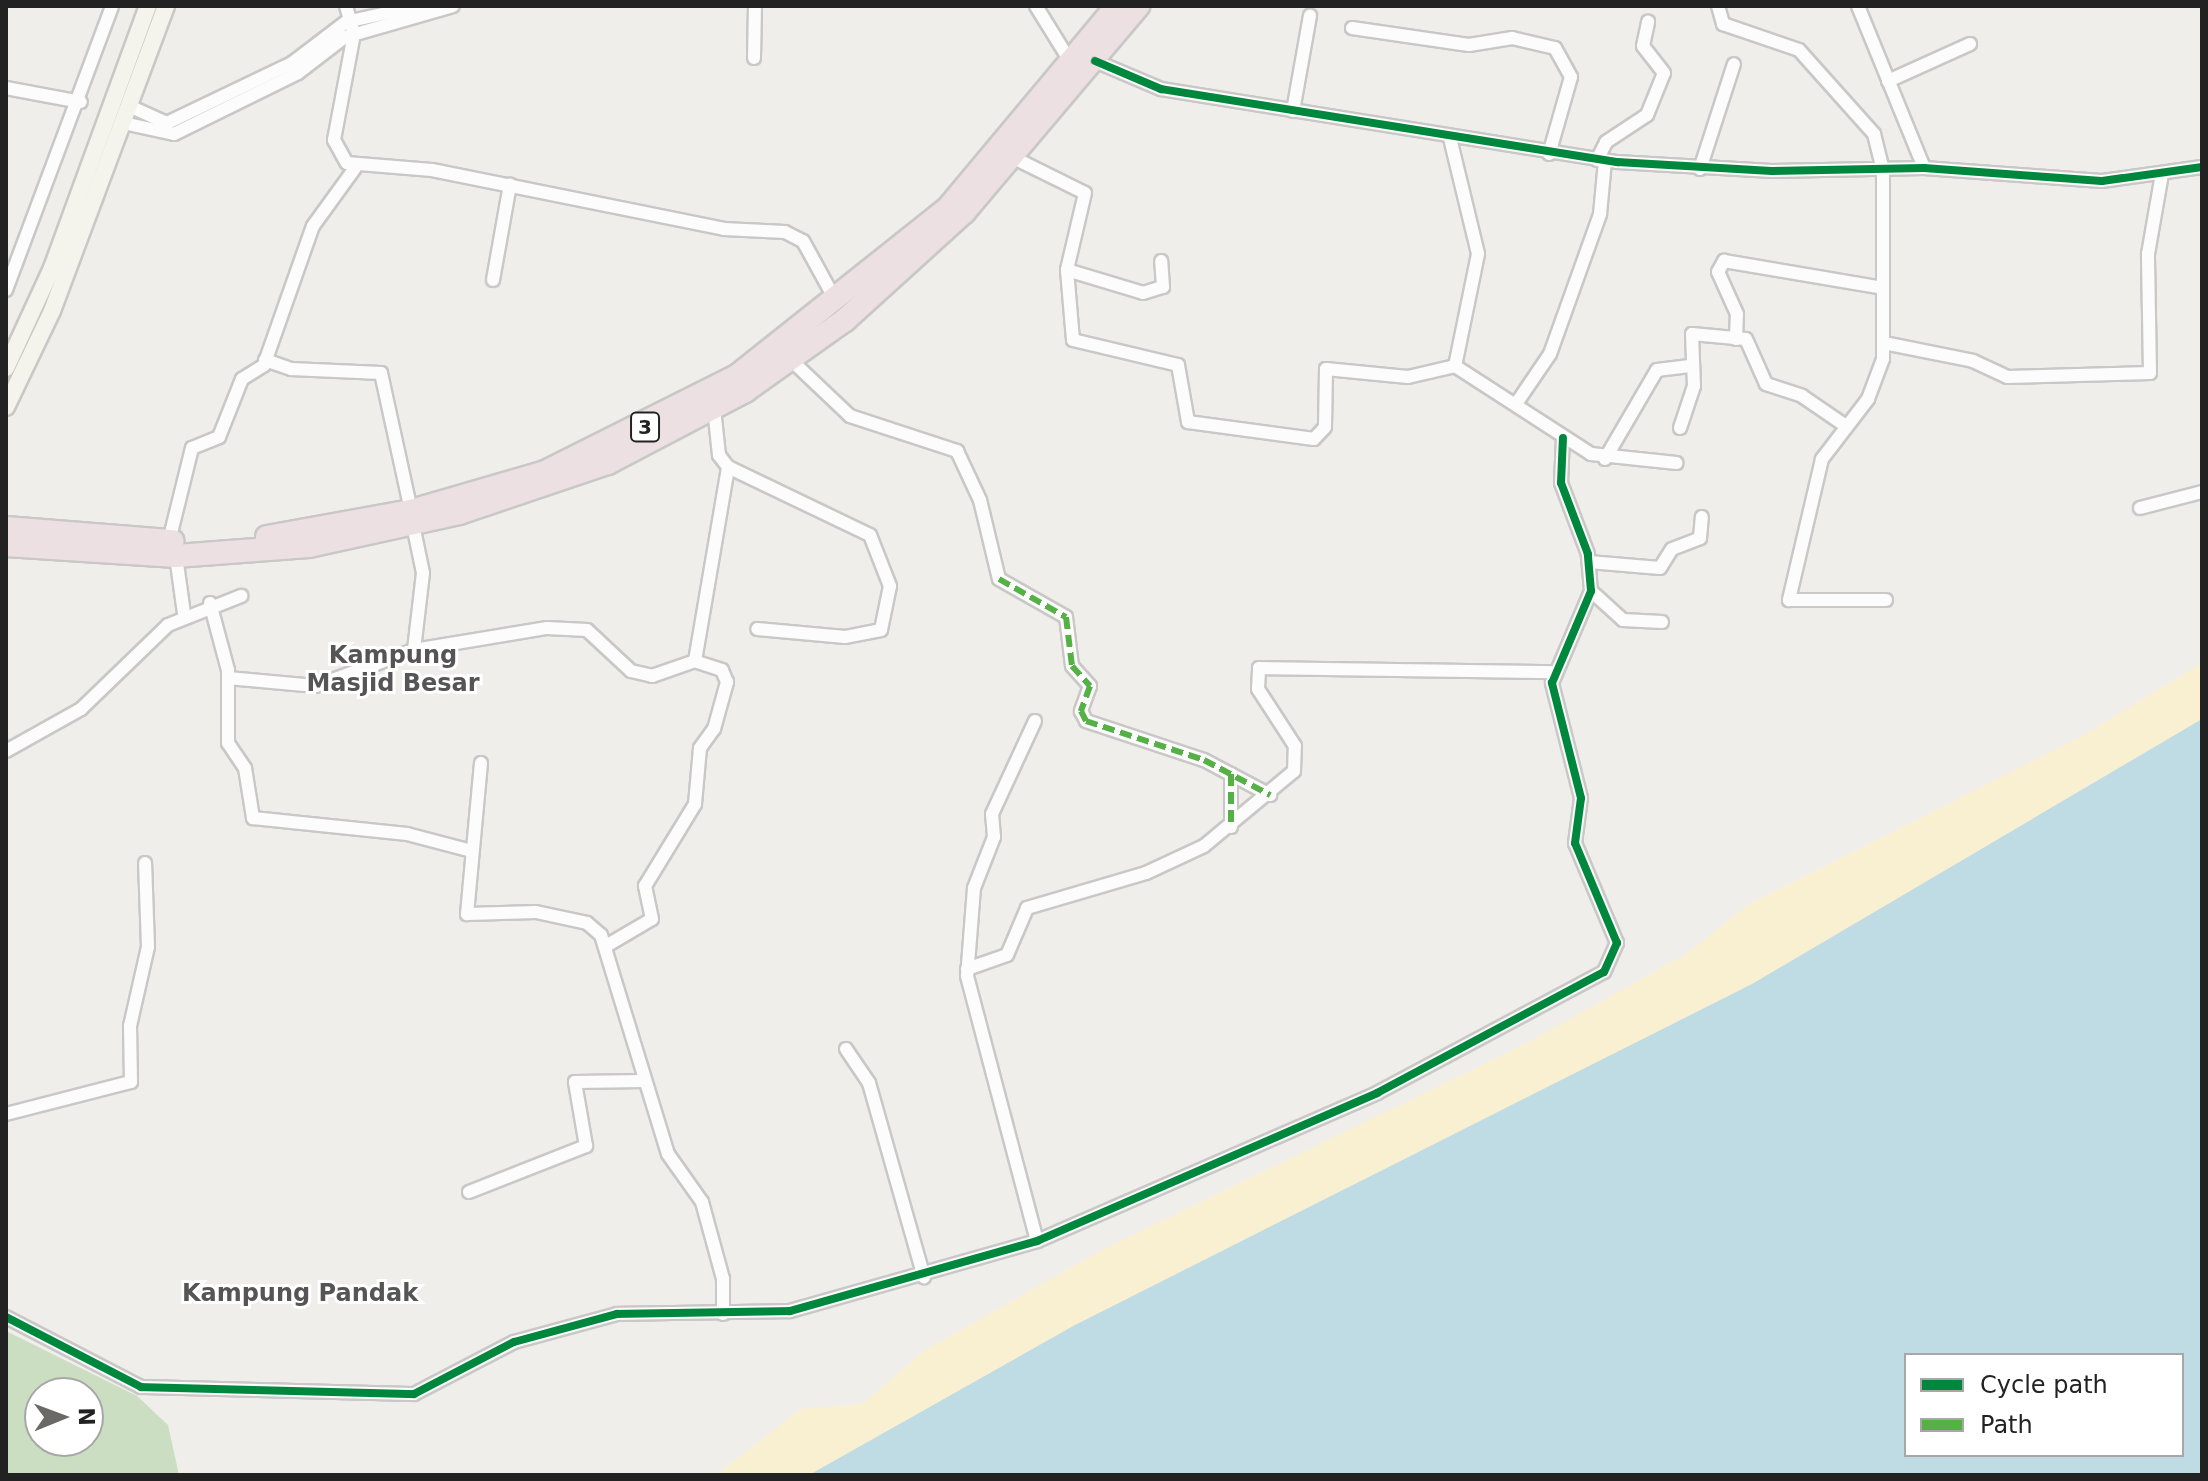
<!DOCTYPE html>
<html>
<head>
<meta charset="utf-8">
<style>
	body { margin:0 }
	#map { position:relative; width:2208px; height:1481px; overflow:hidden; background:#f0eeeb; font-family:"DejaVu Sans",sans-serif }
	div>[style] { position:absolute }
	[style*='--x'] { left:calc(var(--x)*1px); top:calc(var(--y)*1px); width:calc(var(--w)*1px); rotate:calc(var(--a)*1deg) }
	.forest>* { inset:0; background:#cbdec1 }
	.sand>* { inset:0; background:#f8f0d0 }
	.water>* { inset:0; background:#bfdbe3 }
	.roads { filter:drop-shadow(2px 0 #c9c8c7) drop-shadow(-2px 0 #c9c8c7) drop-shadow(0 2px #c9c8c7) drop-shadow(0 -2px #c9c8c7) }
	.street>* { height:12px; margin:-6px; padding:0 6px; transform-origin:6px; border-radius:6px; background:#fdfcfc }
	.secondary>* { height:16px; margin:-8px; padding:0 8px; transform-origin:8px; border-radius:8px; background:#f4f4ed }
	.highway>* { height:22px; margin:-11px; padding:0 11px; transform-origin:11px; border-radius:11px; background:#ece0e2 }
	.quiet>* { height:6px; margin-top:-3px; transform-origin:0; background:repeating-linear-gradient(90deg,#55b145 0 12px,transparent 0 18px) }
	.cycleway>* { height:8px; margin:-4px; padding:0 4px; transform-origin:4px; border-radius:4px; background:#00873e }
	span { translate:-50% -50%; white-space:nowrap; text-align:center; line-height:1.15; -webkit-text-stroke:6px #fff; paint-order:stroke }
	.shield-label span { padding:2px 6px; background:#fff; border:2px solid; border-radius:6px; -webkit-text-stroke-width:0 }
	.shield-label { font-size:20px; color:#222; font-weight:700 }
	.neighbourhood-label { font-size:24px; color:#555; font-weight:700 }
	.frame { position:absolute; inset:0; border:8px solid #222; pointer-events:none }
	.legend { position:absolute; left:1904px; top:1353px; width:280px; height:104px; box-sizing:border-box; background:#fff; border:2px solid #a7a7a7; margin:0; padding:10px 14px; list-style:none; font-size:24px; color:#222 }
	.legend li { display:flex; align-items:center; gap:16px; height:40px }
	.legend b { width:40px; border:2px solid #a7a7a7 }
	.north { position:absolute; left:24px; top:1377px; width:80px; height:80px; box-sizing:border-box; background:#fff; border:2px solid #a7a7a7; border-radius:50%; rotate:89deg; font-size:22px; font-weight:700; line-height:32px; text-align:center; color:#222 }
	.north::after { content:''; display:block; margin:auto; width:28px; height:36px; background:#6a6968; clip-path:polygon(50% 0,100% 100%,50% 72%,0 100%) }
</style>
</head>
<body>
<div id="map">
	<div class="forest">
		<i style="clip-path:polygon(evenodd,6px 1331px,137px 1396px,168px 1425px,179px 1475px,6px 1475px,6px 1331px,40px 1393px,88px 1393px,88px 1441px,40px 1441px,40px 1393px)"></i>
	</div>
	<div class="sand">
		<i style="clip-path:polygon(2202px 663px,2202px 719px,1752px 984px,1075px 1325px,809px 1475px,716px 1475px,801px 1409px,862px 1404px,924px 1351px,1104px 1249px,1531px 1041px,1686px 954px,1748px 905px,2082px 736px)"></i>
	</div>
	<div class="water">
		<i style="clip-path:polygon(evenodd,2202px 719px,2202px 1475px,809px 1475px,1075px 1325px,1752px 984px,2202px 719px,1906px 1355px,2182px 1355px,2182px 1455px,1906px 1455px,1906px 1355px)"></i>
	</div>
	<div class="roads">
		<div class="street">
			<i style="--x:346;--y:6;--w:29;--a:74"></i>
			<i style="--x:354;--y:34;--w:108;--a:100.7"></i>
			<i style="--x:334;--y:140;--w:26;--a:61"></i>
			<i style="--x:347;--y:163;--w:85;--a:4.7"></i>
			<i style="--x:432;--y:170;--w:298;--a:11.4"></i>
			<i style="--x:724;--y:229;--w:61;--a:2.8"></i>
			<i style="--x:785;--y:232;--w:20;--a:27"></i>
			<i style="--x:803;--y:241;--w:68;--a:61.2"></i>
			<i style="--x:1036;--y:6;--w:68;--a:58.2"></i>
			<i style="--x:1718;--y:6;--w:19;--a:74"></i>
			<i style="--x:1723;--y:24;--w:80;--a:18.9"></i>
			<i style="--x:1799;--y:50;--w:113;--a:48.2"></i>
			<i style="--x:1874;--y:134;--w:36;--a:76"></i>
			<i style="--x:1883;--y:169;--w:190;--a:90"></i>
			<i style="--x:1883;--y:359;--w:43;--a:110.6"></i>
			<i style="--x:1868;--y:399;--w:76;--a:127.5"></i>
			<i style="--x:1822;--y:459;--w:145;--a:103.2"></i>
			<i style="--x:1789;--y:600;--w:97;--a:0"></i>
			<i style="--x:1858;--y:6;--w:175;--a:67.8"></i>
			<i style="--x:1352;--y:28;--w:118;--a:8.3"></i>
			<i style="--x:1469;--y:45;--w:44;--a:-9.2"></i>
			<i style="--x:1512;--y:38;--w:44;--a:13.1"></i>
			<i style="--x:1555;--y:48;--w:33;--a:61"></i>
			<i style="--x:1571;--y:77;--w:80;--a:105.9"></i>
			<i style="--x:754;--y:58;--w:52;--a:-88.9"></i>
			<i style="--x:1095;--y:61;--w:72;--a:23"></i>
			<i style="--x:1161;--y:89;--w:462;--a:9.1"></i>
			<i style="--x:1617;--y:162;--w:155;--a:3.3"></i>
			<i style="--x:1772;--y:171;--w:152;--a:-1.1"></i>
			<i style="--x:1924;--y:168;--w:178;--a:4.2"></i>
			<i style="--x:2102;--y:181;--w:101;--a:-8"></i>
			<i style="--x:1888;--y:81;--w:90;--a:-24.3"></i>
			<i style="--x:6;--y:88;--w:76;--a:10.6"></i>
			<i style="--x:129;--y:106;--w:42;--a:24.1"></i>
			<i style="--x:167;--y:123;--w:139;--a:-25.6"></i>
			<i style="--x:292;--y:63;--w:68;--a:-37.2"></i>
			<i style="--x:346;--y:22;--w:75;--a:-12.4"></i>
			<i style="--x:1293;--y:111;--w:97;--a:-79.9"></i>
			<i style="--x:123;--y:123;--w:52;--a:12.2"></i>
			<i style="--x:174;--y:134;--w:138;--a:-26.2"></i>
			<i style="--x:298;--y:73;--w:59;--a:-37.5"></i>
			<i style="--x:345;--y:37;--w:112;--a:-16"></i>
			<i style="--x:1450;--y:138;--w:119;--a:76.4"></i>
			<i style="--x:1478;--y:254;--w:114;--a:101.6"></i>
			<i style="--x:1455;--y:366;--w:162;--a:32.9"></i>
			<i style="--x:1591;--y:454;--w:86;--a:6"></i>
			<i style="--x:1012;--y:157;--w:81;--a:26.3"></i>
			<i style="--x:1085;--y:193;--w:79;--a:103.2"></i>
			<i style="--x:1067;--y:270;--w:70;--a:85.1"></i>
			<i style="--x:1073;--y:340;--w:108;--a:13.4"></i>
			<i style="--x:1178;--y:365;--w:58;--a:80"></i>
			<i style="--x:1188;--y:422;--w:127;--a:7.7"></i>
			<i style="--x:1314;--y:439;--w:16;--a:-47"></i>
			<i style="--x:1325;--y:427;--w:58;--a:-89"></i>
			<i style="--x:1326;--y:369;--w:82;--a:5.6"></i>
			<i style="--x:1408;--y:377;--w:48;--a:-13.2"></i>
			<i style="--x:1597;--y:160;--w:20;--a:-63"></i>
			<i style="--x:1606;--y:142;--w:49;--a:-33.4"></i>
			<i style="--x:1647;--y:115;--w:45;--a:-68"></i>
			<i style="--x:1664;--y:73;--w:34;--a:-128"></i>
			<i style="--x:1643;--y:46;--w:25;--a:-78"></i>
			<i style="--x:1700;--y:169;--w:110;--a:-72.1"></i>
			<i style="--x:1067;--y:270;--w:79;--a:16.8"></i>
			<i style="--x:1143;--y:293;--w:21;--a:-17"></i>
			<i style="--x:1163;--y:287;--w:26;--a:-94"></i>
			<i style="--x:493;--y:280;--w:97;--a:-79.9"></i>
			<i style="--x:6;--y:290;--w:303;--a:-69.5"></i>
			<i style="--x:1736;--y:339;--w:25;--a:-88"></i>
			<i style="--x:1737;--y:314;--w:46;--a:-114.3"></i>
			<i style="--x:1718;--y:272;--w:13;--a:-61"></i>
			<i style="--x:1724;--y:261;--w:161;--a:9.6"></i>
			<i style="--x:1884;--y:343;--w:91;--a:11.4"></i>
			<i style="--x:1973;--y:361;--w:38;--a:25"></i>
			<i style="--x:2008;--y:377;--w:142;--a:-1.6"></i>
			<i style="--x:2150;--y:373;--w:119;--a:-91"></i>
			<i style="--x:2148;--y:254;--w:81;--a:-80.1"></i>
			<i style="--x:265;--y:360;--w:28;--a:19"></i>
			<i style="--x:291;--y:369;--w:90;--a:2.5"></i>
			<i style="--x:381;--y:373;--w:141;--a:77.7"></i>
			<i style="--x:791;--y:360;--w:81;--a:43.5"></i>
			<i style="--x:850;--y:416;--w:113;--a:18.1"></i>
			<i style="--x:957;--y:451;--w:54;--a:64.9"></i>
			<i style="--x:980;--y:500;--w:81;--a:76.5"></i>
			<i style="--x:999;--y:579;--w:77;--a:29.6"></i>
			<i style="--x:1066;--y:617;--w:49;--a:83"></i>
			<i style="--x:1072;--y:666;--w:27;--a:48"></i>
			<i style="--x:1090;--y:686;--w:27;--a:110"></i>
			<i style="--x:1081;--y:711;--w:11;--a:63"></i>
			<i style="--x:1086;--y:721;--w:124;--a:18.3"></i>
			<i style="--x:1204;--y:760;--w:75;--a:27.9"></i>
			<i style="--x:1518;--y:401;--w:57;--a:-55.8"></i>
			<i style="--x:1550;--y:354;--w:149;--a:-70.3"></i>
			<i style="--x:1600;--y:214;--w:53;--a:-84.6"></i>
			<i style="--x:1680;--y:428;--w:44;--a:-71.6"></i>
			<i style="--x:1694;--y:386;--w:52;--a:-92.2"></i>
			<i style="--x:1692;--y:334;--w:54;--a:5.3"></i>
			<i style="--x:1746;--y:339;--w:49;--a:66"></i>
			<i style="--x:1766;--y:384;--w:38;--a:18"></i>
			<i style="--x:1802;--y:396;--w:50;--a:34.3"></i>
			<i style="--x:1605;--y:459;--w:103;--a:-59.7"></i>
			<i style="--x:1657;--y:370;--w:33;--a:-7"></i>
			<i style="--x:728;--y:467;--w:157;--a:25.6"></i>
			<i style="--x:870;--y:535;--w:55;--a:68.6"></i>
			<i style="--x:890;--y:586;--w:45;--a:101.6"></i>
			<i style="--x:881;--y:630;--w:37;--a:169"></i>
			<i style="--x:845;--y:637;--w:88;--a:-174.8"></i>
			<i style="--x:2140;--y:508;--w:64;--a:-14.5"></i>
			<i style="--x:413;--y:525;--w:49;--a:78.2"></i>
			<i style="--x:423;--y:573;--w:78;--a:96.7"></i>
			<i style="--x:169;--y:541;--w:96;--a:-76.1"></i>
			<i style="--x:192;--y:448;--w:29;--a:-22"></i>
			<i style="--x:219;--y:437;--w:62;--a:-68.4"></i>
			<i style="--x:242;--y:379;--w:26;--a:-32"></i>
			<i style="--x:264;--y:365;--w:147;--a:-70.6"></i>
			<i style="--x:313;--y:226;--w:72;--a:-54.1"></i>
			<i style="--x:176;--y:556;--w:59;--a:82.1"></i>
			<i style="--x:1589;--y:562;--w:71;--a:4.8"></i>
			<i style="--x:1660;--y:568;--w:22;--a:-58"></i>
			<i style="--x:1672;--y:549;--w:30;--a:-21"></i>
			<i style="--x:1700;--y:538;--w:21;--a:-85"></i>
			<i style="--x:1591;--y:591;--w:43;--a:42.2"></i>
			<i style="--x:1623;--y:620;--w:39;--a:3"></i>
			<i style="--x:210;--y:603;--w:69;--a:75"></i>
			<i style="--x:228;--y:670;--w:73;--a:90"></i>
			<i style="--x:228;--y:743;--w:30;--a:56"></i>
			<i style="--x:245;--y:768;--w:51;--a:80.9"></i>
			<i style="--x:253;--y:818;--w:155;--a:5.9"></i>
			<i style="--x:407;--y:834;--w:63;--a:14.7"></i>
			<i style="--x:228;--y:678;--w:88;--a:5.2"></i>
			<i style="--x:316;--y:686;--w:104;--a:-20.2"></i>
			<i style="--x:414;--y:650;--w:135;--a:-9.4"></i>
			<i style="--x:547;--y:628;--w:40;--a:2.9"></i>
			<i style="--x:587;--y:630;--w:60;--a:43"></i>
			<i style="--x:631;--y:671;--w:22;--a:13"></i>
			<i style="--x:652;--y:676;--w:46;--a:-19.2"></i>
			<i style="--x:1035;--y:721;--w:102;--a:114.8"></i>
			<i style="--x:992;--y:814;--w:23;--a:85"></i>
			<i style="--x:994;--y:837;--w:55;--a:111.4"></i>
			<i style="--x:974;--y:888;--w:88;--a:94.5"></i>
			<i style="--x:967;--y:976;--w:274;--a:75.2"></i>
			<i style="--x:6;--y:751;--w:86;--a:-29.2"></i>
			<i style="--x:81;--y:709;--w:121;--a:-44"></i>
			<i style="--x:168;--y:625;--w:79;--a:-21.7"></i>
			<i style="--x:481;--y:763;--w:152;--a:95.3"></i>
			<i style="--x:467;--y:914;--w:69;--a:-1.7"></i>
			<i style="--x:536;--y:912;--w:52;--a:12.2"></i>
			<i style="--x:587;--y:923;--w:18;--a:41"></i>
			<i style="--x:601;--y:935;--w:229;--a:73"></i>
			<i style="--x:668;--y:1154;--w:59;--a:54.7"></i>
			<i style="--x:702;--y:1202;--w:80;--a:74.7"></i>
			<i style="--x:723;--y:1279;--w:35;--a:90"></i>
			<i style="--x:1231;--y:774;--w:53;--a:90"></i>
			<i style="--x:606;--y:946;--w:53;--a:-30.4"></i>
			<i style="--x:652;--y:919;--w:34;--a:-102"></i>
			<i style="--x:645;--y:886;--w:96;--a:-58.6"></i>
			<i style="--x:695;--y:804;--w:56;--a:-84.9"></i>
			<i style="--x:700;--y:748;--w:24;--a:-54"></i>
			<i style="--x:714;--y:729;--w:49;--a:-74.5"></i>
			<i style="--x:727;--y:682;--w:13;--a:-113"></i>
			<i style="--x:722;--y:670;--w:28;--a:-162"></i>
			<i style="--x:695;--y:661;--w:197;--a:-80.3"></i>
			<i style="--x:728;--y:467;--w:15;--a:-127"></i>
			<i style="--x:719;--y:455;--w:47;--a:-96.1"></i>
			<i style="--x:967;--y:969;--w:42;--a:-19.3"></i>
			<i style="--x:1007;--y:955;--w:51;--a:-66.9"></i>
			<i style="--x:1027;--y:908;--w:124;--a:-16.4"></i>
			<i style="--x:1146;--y:873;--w:64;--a:-25"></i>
			<i style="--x:1204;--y:846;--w:117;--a:-39.8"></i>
			<i style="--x:1294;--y:771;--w:25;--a:-88"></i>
			<i style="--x:1295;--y:746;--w:68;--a:-123"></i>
			<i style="--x:1258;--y:689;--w:21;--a:-87"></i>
			<i style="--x:1259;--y:668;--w:293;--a:0.8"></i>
			<i style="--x:846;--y:1049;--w:41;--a:55.9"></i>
			<i style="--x:869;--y:1083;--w:202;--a:74.2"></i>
			<i style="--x:6;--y:1114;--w:129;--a:-14.4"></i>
			<i style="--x:131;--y:1082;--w:56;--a:-91"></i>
			<i style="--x:130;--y:1026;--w:81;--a:-77.2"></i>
			<i style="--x:148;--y:947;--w:84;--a:-92"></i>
			<i style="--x:469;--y:1192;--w:126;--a:-21.5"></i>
			<i style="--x:586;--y:1146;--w:65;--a:-99.8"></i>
			<i style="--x:575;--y:1082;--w:69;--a:-0.8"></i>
			<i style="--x:6;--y:1317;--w:152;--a:27.4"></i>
			<i style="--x:141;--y:1387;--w:273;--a:1.5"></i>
			<i style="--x:414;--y:1394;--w:113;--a:-27.5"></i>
			<i style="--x:514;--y:1342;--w:107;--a:-15.2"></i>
			<i style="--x:617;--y:1314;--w:173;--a:-1"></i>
			<i style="--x:790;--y:1311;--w:257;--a:-15.8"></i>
			<i style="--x:1037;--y:1241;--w:371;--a:-23.5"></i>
			<i style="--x:1377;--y:1093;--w:257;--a:-28.1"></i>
			<i style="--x:1604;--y:972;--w:32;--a:-66"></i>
			<i style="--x:1617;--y:943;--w:108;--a:-112.8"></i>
			<i style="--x:1575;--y:843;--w:45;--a:-82.4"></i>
			<i style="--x:1581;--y:798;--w:119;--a:-104.2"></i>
			<i style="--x:1552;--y:683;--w:100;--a:-67"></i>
			<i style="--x:1591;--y:591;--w:37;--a:-95"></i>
			<i style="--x:1588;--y:554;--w:76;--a:-110.8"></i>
			<i style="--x:1561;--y:483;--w:45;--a:-87.5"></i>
		</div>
		<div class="secondary">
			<i style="--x:6;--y:368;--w:110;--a:-65.3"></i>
			<i style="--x:52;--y:268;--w:279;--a:-69.9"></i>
			<i style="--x:6;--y:407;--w:106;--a:-64.4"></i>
			<i style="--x:52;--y:311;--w:326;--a:-69.5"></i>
		</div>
		<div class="highway">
			<i style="--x:6;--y:528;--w:167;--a:4.5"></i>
			<i style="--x:267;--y:537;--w:146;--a:-10.2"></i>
			<i style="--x:411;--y:511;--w:140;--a:-16.2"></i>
			<i style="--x:545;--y:472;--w:215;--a:-26.6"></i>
			<i style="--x:737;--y:376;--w:270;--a:-38.5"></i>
			<i style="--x:948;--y:208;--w:263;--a:-50.1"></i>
			<i style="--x:6;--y:545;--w:170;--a:3.7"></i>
			<i style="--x:176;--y:556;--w:133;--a:-4.3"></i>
			<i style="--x:309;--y:546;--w:154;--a:-12.4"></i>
			<i style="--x:459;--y:513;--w:157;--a:-18.6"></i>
			<i style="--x:608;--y:463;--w:155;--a:-27.7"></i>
			<i style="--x:745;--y:391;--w:123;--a:-35.4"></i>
			<i style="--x:845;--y:320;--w:161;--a:-42.2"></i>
			<i style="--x:964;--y:212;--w:270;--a:-49.8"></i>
		</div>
	</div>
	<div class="quiet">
		<i style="--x:999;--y:579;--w:77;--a:29.6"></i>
		<i style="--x:1066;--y:617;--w:49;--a:83"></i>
		<i style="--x:1072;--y:666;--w:27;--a:48"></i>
		<i style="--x:1090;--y:686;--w:27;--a:110"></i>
		<i style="--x:1081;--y:711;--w:11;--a:63"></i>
		<i style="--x:1086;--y:721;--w:124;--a:18.3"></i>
		<i style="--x:1204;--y:760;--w:75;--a:27.9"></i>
		<i style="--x:1231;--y:774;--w:53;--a:90"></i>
	</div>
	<div class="cycleway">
		<i style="--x:1095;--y:61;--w:72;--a:23"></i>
		<i style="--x:1161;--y:89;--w:462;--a:9.1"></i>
		<i style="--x:1617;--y:162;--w:155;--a:3.3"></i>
		<i style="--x:1772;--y:171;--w:152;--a:-1.1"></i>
		<i style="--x:1924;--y:168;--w:178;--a:4.2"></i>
		<i style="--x:2102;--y:181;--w:101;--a:-8"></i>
		<i style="--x:6;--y:1317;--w:152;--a:27.4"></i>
		<i style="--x:141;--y:1387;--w:273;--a:1.5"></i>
		<i style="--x:414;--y:1394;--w:113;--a:-27.5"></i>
		<i style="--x:514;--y:1342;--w:107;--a:-15.2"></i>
		<i style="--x:617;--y:1314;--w:173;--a:-1"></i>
		<i style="--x:790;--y:1311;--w:257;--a:-15.8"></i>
		<i style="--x:1037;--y:1241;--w:371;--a:-23.5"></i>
		<i style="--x:1377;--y:1093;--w:257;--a:-28.1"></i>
		<i style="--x:1604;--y:972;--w:32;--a:-66"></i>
		<i style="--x:1617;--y:943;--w:108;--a:-112.8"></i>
		<i style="--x:1575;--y:843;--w:45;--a:-82.4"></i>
		<i style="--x:1581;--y:798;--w:119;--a:-104.2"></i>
		<i style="--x:1552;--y:683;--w:100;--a:-67"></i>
		<i style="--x:1591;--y:591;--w:37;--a:-95"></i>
		<i style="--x:1588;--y:554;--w:76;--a:-110.8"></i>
		<i style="--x:1561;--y:483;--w:45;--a:-87.5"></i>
	</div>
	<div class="shield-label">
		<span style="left:645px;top:427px">3</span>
	</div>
	<div class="neighbourhood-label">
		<span style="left:393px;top:670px">Kampung<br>Masjid Besar</span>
		<span style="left:300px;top:1294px">Kampung Pandak</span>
	</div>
	<div class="frame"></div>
	<ul class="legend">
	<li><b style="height:10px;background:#00873e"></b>Cycle path</li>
	<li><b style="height:10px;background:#55b145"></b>Path</li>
	</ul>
	<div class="north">N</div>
</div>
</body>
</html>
